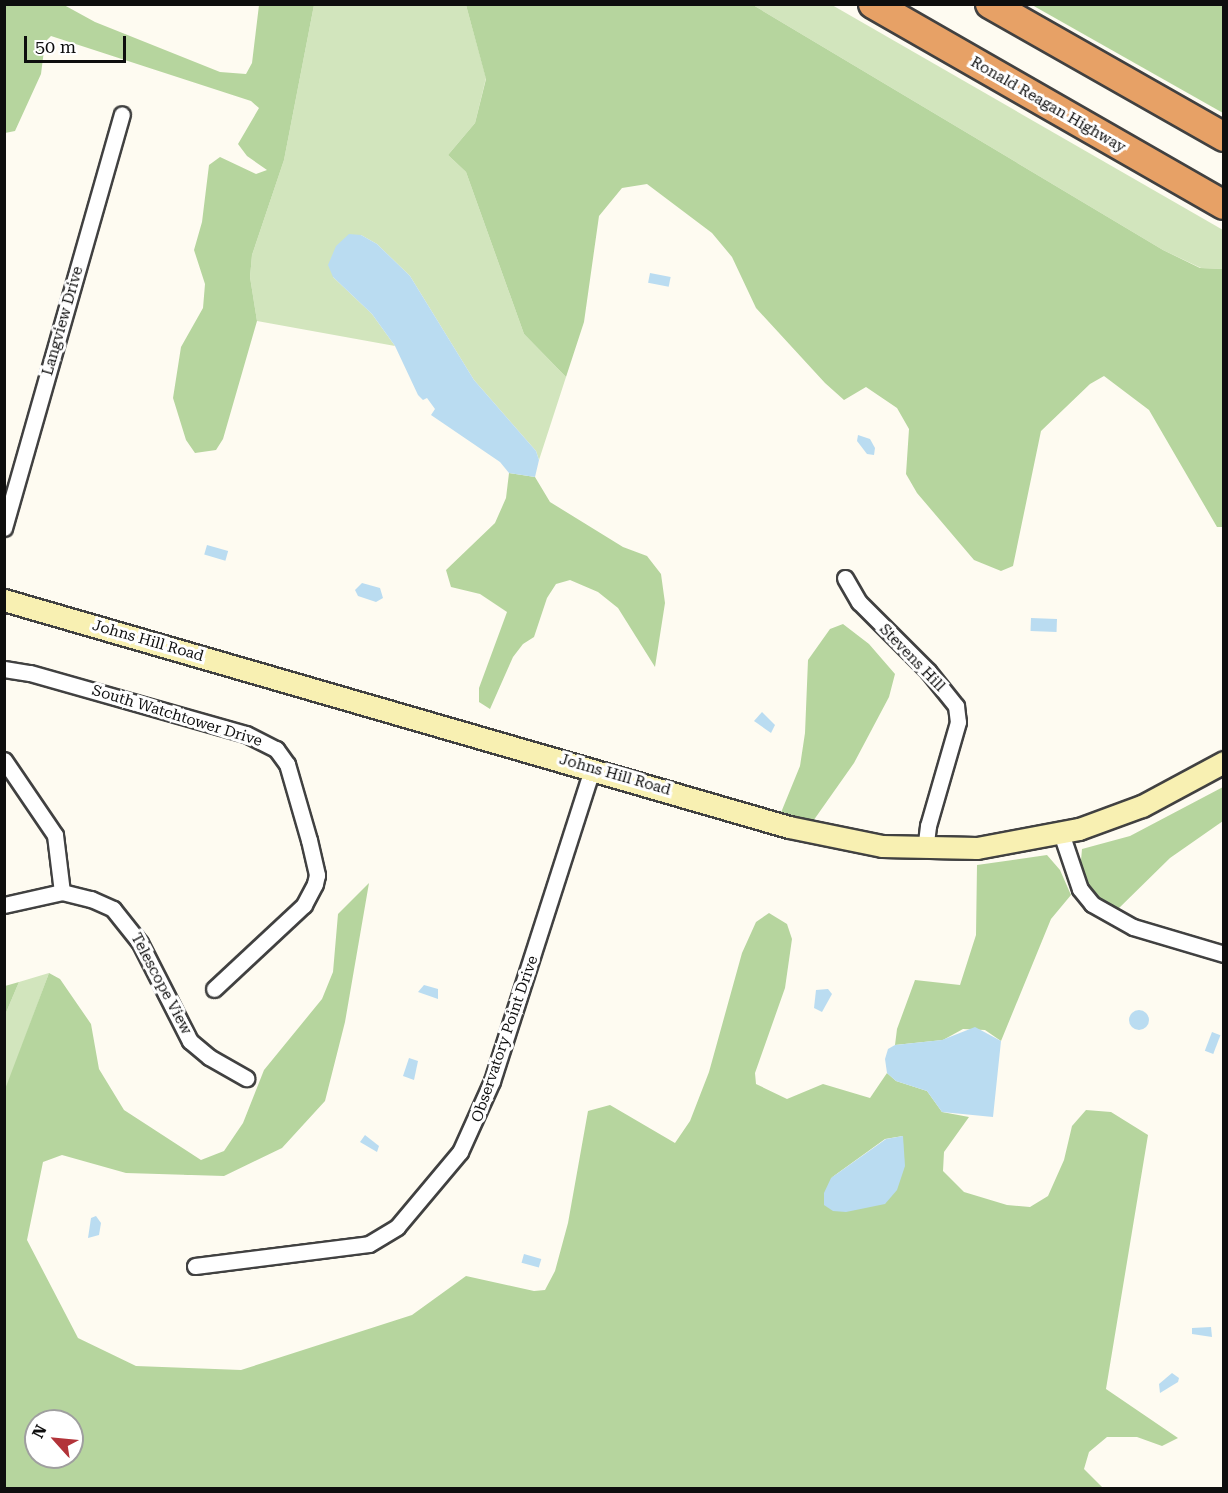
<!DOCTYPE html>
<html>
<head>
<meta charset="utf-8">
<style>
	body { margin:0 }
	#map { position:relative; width:1228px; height:1493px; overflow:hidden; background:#fefbf1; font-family:"Roboto Serif",serif }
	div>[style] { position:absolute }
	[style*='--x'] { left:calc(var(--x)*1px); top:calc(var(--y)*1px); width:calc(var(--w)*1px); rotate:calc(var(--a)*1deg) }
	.green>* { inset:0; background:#d2e5bd }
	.forest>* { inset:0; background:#b6d59e }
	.water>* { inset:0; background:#badcf1; transform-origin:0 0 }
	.round { border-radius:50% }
	.roads { filter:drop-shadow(2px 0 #414141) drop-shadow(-2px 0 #414141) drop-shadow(0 2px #414141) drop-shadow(0 -2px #414141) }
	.street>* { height:15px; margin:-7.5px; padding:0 7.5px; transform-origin:7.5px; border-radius:7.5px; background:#fff }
	.secondary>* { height:21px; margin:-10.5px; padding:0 10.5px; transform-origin:10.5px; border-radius:10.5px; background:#f8f0b2 }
	.highway>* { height:28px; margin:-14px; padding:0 14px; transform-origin:14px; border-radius:14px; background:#e7a166 }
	span { translate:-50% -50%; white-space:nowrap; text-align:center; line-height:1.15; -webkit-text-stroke:6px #fff; paint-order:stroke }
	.street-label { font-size:15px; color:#0e0e0e }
	.frame { position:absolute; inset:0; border:6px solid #0e0e0e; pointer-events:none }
	.north { position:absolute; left:24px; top:1409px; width:60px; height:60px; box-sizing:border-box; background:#fff; border:2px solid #9f9f9f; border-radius:50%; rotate:297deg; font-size:16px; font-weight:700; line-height:24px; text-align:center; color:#0e0e0e }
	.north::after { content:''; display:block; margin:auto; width:21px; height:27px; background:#b23339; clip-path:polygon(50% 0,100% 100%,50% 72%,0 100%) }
	.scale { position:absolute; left:24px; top:36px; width:102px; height:27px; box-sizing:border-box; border:3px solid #0e0e0e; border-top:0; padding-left:8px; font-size:18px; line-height:21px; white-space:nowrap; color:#0e0e0e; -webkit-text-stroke:4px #fff; paint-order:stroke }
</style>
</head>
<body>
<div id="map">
	<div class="green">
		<i style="clip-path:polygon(314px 5px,466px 5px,486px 78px,475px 123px,448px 155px,466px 172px,524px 334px,566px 377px,539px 460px,536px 451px,474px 380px,410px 276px,377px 244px,361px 235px,333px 277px,372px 314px,395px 346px,257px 321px,250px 277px,252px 255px,284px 160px)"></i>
		<i style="clip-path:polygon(753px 5px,832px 5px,1223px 230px,1223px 269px,1201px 268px,1163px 250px)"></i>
		<i style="clip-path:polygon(49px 973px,5px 1092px,5px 1015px,19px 982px)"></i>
	</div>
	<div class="forest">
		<i style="clip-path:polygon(4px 5px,64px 5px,95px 22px,220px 72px,246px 74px,252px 63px,259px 5px,314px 5px,284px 160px,252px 255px,250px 277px,257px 321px,223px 439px,216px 450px,195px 453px,186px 440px,173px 398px,181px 347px,203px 308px,205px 284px,194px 250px,202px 222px,209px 165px,220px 157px,256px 174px,267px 170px,247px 156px,238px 144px,259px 108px,251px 101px,51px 36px,45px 42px,41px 74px,15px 131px,5px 133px)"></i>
		<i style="clip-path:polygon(466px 5px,753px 5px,1163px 250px,1200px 268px,1223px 269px,1223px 527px,1217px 527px,1149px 410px,1104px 376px,1090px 384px,1041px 431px,1013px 566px,1001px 571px,974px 560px,917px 493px,906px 474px,909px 429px,897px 408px,866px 387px,844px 400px,825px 383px,756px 308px,732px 257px,712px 233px,647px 184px,622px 188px,599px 216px,584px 322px,566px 377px,524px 334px,466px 172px,448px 155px,475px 123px,486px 79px)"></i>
		<i style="clip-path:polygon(1032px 5px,1223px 5px,1223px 113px)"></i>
		<i style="clip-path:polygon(509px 473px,535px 477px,550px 502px,623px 547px,647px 556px,661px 574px,665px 603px,655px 667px,618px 608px,598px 592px,570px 580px,556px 584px,547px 598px,534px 637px,523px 644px,513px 657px,490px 709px,479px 702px,479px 688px,507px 612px,480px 594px,451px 587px,446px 570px,495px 523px,506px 498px)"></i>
		<i style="clip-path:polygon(843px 624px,869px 644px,895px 674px,889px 697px,854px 763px,811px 824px,780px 815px,800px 766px,805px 733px,808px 660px,830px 629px)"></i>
		<i style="clip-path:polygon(1223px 787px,1223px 821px,1170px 858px,1116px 911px,1090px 889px,1080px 872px,1082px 849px,1130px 836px)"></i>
		<i style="clip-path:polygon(1047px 855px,1060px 870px,1071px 895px,1051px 919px,1001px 1041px,985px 1030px,963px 1029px,943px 1040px,895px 1045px,897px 1029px,915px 980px,960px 985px,976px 935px,977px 865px)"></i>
		<i style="clip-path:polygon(evenodd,369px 883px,345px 1022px,325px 1101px,282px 1148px,224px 1176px,126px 1173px,62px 1155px,43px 1162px,27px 1240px,78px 1338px,136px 1366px,241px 1370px,412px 1315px,466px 1276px,534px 1291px,545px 1290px,555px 1271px,568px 1223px,588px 1111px,610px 1105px,675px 1143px,690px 1121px,709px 1072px,742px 953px,756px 922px,769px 913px,787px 924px,792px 939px,785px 988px,755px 1073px,756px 1084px,787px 1099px,823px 1084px,870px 1098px,887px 1073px,896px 1081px,927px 1091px,942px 1112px,969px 1117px,944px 1152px,943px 1171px,964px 1192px,1007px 1205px,1030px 1207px,1048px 1196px,1064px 1160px,1072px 1126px,1086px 1110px,1111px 1112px,1148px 1135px,1106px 1389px,1178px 1438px,1162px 1446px,1137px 1437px,1107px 1437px,1089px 1452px,1084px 1469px,1103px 1488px,5px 1488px,4px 1092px,49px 973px,60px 979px,91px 1024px,99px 1069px,124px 1110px,201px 1160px,224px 1151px,243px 1123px,264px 1070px,322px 999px,333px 972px,338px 914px,369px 883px,903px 1136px,831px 1178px,885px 1139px,903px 1136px,369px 883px,36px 1421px,72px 1421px,72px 1457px,36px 1457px,36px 1421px)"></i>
		<i style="clip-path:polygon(19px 982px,5px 1015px,5px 986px)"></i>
	</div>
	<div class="water">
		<i style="clip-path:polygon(349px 234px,361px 235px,377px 244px,410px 276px,474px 380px,536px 451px,539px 460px,535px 477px,509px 473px,500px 462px,431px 415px,435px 409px,427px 398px,423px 400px,418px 395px,395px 346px,372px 314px,333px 277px,328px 265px,336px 246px)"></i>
		<i style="left:650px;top:273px;width:21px;height:10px;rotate:11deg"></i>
		<i style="clip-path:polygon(858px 435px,870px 439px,875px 448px,874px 455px,867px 454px,857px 441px)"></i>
		<i style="left:207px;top:545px;width:22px;height:10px;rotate:16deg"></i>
		<i style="clip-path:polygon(362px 583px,380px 588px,383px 598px,376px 602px,358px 596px,355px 590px)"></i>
		<i style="left:1031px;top:618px;width:26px;height:13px;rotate:2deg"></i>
		<i style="clip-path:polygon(762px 712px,775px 725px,771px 733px,754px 721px)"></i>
		<i style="clip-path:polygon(424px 985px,438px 989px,438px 999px,418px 992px)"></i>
		<i style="clip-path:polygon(816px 990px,828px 989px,832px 994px,822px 1012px,814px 1008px)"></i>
		<i class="round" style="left:1129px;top:1010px;width:20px;height:20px"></i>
		<i style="clip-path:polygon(975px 1027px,1001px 1041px,993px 1117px,942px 1112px,927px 1091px,896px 1081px,887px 1073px,885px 1059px,888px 1049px,895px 1045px,942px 1040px)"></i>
		<i style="left:1212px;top:1032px;width:9px;height:20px;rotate:21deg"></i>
		<i style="clip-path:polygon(409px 1058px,418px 1061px,414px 1080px,403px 1076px)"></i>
		<i style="clip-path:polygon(365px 1135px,379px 1146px,377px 1152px,360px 1142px)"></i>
		<i style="clip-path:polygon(903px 1136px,905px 1166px,897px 1190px,885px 1204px,846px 1212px,833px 1211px,824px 1205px,824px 1193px,831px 1178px,886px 1139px)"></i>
		<i style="clip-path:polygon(96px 1216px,101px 1223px,99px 1235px,88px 1238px,91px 1218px)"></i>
		<i style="left:524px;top:1254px;width:18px;height:9px;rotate:16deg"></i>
		<i style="clip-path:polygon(1211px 1327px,1212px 1337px,1192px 1334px,1192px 1328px)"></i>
		<i style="clip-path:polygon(1172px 1373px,1179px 1378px,1178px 1382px,1160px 1393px,1159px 1384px)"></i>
	</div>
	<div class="roads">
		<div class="street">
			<i style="--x:4;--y:528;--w:430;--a:-74.1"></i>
			<i style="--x:845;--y:578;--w:28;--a:60"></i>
			<i style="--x:859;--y:602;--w:98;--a:45"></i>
			<i style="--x:928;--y:671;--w:45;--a:51.3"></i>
			<i style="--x:956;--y:706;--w:16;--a:83"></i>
			<i style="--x:958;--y:722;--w:108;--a:106.1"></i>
			<i style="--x:928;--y:826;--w:23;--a:97"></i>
			<i style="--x:4;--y:669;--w:26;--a:9"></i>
			<i style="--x:30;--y:673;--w:224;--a:15.8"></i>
			<i style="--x:246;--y:734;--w:34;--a:27"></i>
			<i style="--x:276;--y:749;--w:19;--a:54"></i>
			<i style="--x:287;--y:764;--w:79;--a:73.9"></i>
			<i style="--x:309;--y:840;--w:36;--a:77"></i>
			<i style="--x:317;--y:875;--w:9;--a:103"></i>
			<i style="--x:315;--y:884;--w:24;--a:118"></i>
			<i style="--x:304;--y:905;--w:123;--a:137"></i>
			<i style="--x:4;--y:760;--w:91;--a:55.8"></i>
			<i style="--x:55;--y:835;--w:57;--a:83"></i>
			<i style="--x:1061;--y:833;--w:59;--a:71.3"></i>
			<i style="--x:1080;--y:889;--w:19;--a:51"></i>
			<i style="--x:1092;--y:904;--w:47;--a:29.3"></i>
			<i style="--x:1133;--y:927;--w:95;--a:16.5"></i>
			<i style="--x:4;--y:905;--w:59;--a:-12.6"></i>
			<i style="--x:62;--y:892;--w:30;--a:14"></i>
			<i style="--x:91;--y:899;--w:24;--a:24"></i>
			<i style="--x:113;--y:909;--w:43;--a:51.5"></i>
			<i style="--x:140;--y:943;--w:110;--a:63"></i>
			<i style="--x:190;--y:1041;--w:25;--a:40"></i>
			<i style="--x:209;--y:1057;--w:43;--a:29.6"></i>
			<i style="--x:195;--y:1266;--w:175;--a:-7.2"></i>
			<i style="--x:369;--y:1244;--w:33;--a:-31"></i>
			<i style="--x:397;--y:1227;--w:98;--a:-50"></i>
			<i style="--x:460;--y:1152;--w:78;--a:-65.7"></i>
			<i style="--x:492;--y:1081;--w:328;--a:-72.2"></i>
		</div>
		<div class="secondary">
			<i style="--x:4;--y:600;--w:817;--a:16.13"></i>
			<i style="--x:789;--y:827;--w:95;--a:11.5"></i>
			<i style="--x:882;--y:846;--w:95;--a:1.2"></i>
			<i style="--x:977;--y:848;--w:104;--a:-10.6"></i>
			<i style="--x:1079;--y:829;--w:67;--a:-20.1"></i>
			<i style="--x:1142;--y:806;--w:93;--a:-28.2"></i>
		</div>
		<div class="highway">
			<i style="--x:873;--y:4;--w:404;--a:29.8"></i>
			<i style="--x:990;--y:4;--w:269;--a:29.6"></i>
		</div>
	</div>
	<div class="street-label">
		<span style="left:1048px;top:105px;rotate:30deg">Ronald Reagan Highway</span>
		<span style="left:63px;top:321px;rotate:-74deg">Langview Drive</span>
		<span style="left:148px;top:641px;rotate:16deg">Johns Hill Road</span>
		<span style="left:912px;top:658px;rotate:46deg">Stevens Hill</span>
		<span style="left:177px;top:716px;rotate:17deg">South Watchtower Drive</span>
		<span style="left:615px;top:775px;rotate:16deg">Johns Hill Road</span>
		<span style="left:161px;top:984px;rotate:62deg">Telescope View</span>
		<span style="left:505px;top:1039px;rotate:-71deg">Observatory Point Drive</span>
	</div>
	<div class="frame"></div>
	<div class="north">N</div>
	<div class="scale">50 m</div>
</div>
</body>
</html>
